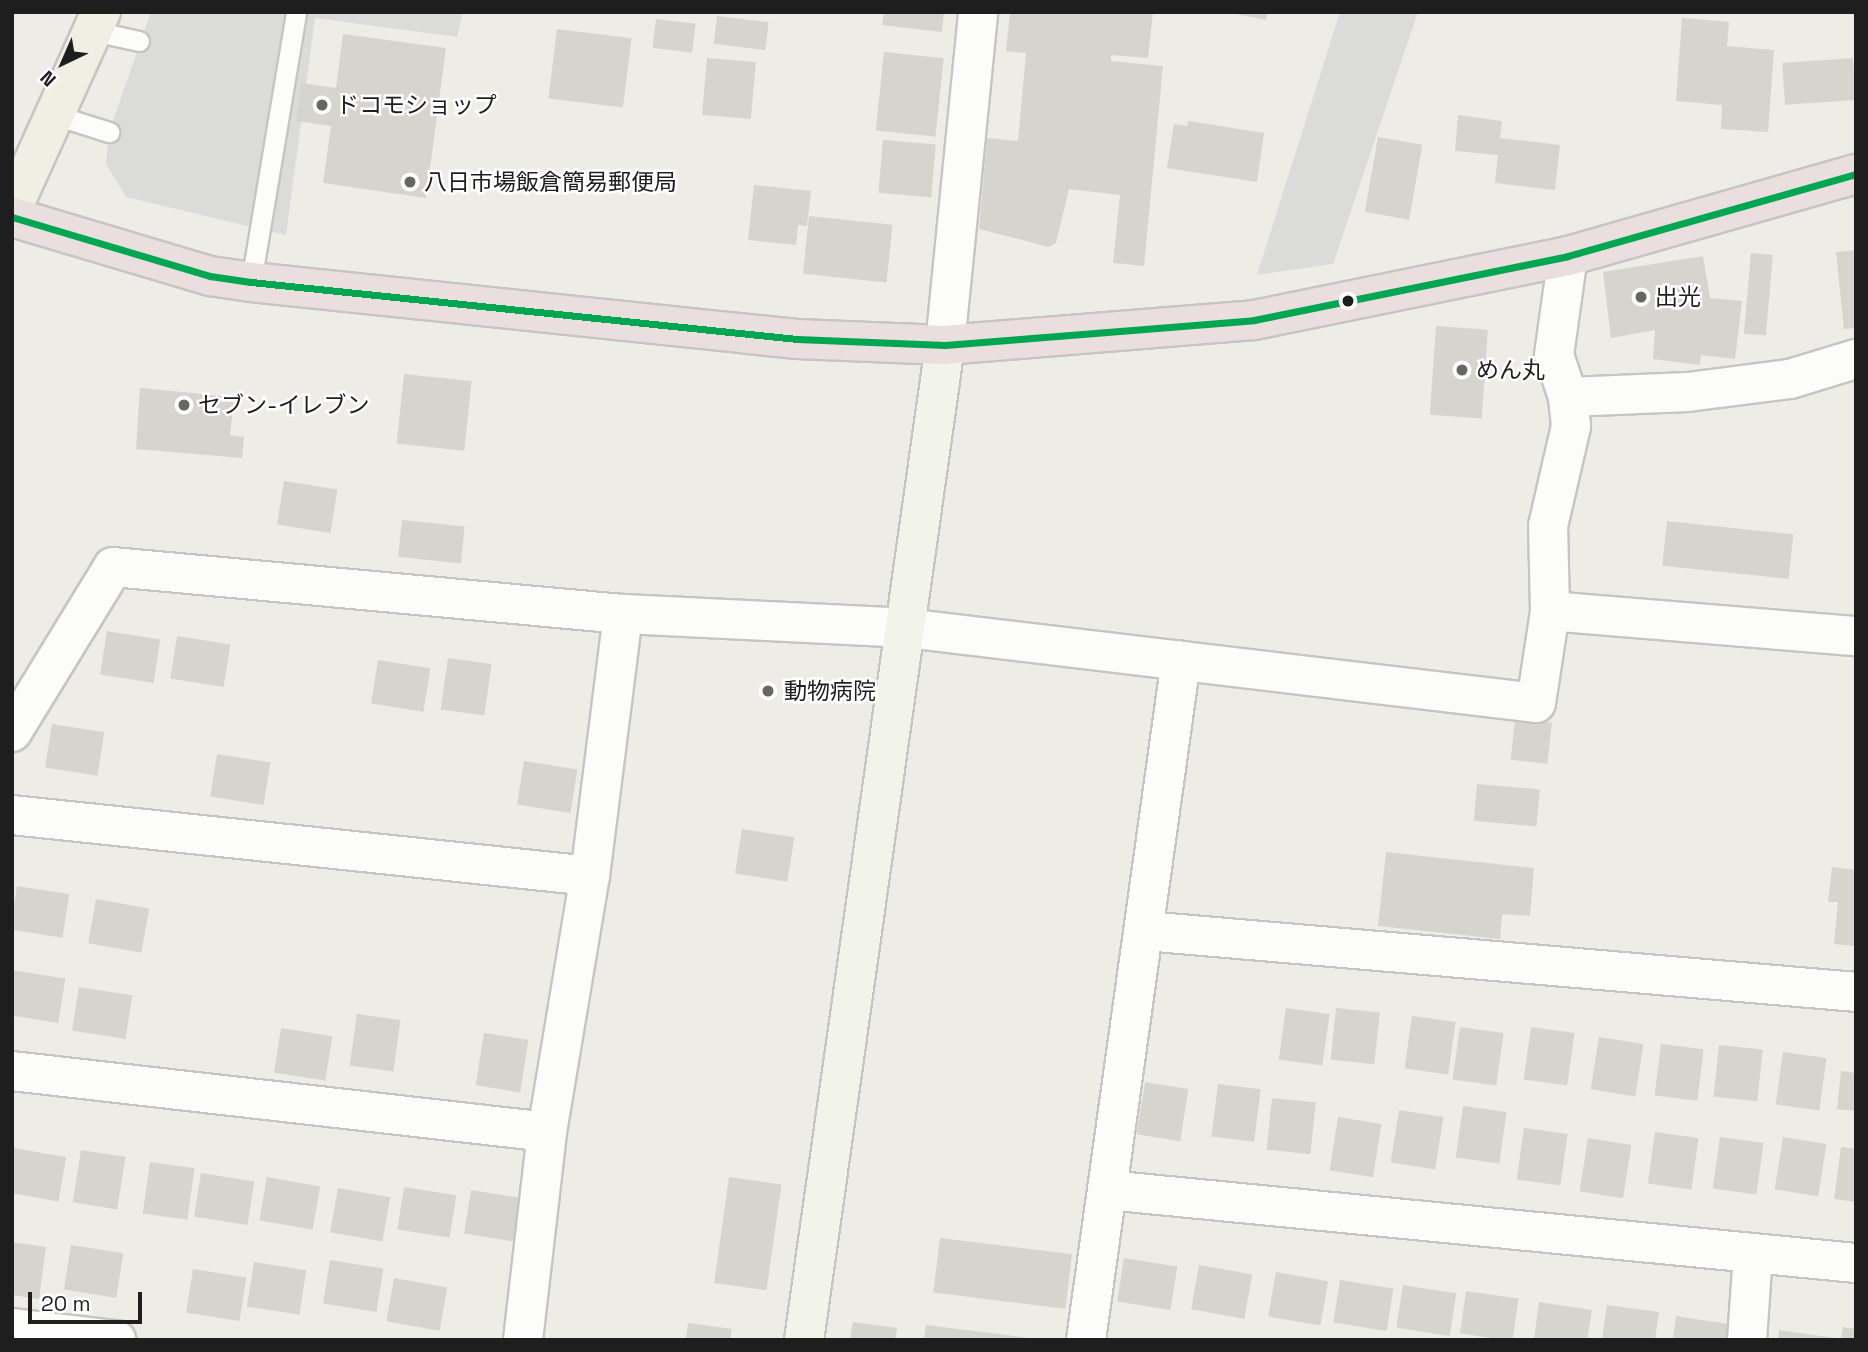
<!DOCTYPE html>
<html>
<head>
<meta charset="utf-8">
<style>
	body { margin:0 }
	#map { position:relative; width:1868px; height:1352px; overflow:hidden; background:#edece7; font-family:"Space Grotesk","Noto Sans JP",sans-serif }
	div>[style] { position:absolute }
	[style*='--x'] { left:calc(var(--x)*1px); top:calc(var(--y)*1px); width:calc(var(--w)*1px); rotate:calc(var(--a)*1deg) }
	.parking>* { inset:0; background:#dbdbd9 }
	.building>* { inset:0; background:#d6d4cf; transform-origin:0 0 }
	.roads { filter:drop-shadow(2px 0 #c5c5c3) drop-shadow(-2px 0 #c5c5c3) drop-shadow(0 2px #c5c5c3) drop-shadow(0 -2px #c5c5c3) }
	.lane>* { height:19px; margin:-9.5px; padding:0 9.5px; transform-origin:9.5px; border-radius:9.5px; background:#fcfcfb }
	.street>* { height:38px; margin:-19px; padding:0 19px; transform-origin:19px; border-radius:19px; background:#fcfcfb }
	.secondary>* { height:38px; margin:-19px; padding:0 19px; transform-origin:19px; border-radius:19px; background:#f2f4ea }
	.primary>* { height:38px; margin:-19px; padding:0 19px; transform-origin:19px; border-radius:19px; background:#f1eee4 }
	.highway>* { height:38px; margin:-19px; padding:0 19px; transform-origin:19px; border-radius:19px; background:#ebdede }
	.bus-1>* { height:7px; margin:-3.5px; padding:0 3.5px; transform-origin:3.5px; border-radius:3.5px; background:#00a651 }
	.dots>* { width:19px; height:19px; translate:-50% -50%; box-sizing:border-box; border:4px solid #fff; border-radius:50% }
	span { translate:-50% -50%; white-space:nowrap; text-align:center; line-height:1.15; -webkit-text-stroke:5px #fff; paint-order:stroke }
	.poi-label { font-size:23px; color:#1e1e1e }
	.left { translate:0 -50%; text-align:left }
	.frame { position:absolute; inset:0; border:14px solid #1e1e1e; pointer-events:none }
	.north { position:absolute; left:28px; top:28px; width:70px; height:70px; -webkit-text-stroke:5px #fff; paint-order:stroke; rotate:224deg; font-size:19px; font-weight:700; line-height:28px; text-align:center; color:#1e1e1e }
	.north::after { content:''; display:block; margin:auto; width:24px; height:32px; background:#1e1e1e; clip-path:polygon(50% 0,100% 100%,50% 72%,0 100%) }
	.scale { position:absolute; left:28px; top:1292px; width:114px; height:32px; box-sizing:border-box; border:4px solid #1e1e1e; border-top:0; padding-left:9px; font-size:21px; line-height:24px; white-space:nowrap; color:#1e1e1e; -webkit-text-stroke:5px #fff; paint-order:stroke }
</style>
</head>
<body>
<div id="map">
	<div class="parking">
		<i style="clip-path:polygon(151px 12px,463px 12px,457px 37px,315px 18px,286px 235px,126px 197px,106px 164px,109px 132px)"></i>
		<i style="clip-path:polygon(1340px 12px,1418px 12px,1333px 264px,1257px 275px)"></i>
	</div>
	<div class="building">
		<i style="clip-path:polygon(884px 12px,944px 12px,942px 32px,882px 25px)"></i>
		<i style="clip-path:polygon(1010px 12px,1153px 12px,1148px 58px,1111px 55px,1111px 61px,1163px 66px,1144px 266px,1113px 263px,1120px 195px,1069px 189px,1056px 243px,1049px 247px,979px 229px,987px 138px,1018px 141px,1026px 53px,1006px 51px)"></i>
		<i style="clip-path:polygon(1226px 12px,1267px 12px,1266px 20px)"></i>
		<i style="left:717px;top:16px;width:52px;height:28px;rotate:7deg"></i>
		<i style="clip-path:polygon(1682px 18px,1729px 22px,1727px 46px,1774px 50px,1768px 132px,1721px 129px,1722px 105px,1676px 101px)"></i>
		<i style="left:656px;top:19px;width:40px;height:29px;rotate:7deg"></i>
		<i style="left:557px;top:29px;width:75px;height:70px;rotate:7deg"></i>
		<i style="clip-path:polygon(343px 34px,446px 48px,426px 198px,323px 183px,331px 126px,296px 121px,301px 83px,336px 88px)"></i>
		<i style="left:884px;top:52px;width:60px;height:79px;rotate:6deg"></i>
		<i style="left:707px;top:58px;width:49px;height:57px;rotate:5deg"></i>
		<i style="left:1853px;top:58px;width:42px;height:71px;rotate:86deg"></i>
		<i style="clip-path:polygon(1458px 115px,1502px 121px,1500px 138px,1560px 145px,1555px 190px,1495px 183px,1498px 155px,1455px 151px)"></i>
		<i style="clip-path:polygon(1188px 121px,1264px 133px,1257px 182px,1167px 168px,1174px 124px,1187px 126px)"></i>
		<i style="left:1378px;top:137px;width:45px;height:76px;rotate:10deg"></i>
		<i style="left:883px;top:140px;width:53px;height:53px;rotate:5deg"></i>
		<i style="clip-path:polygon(754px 185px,811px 191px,807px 226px,798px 225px,796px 245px,748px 240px)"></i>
		<i style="left:809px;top:216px;width:84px;height:58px;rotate:6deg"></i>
		<i style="clip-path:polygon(1856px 250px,1856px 328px,1844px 329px,1836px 252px)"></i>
		<i style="left:1751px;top:253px;width:22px;height:81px;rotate:5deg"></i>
		<i style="clip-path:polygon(1703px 256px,1710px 298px,1742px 301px,1735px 359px,1701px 355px,1700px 365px,1653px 359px,1655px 330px,1611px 338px,1603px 272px)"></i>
		<i style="left:1436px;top:326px;width:52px;height:89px;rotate:4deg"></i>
		<i style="left:404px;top:374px;width:68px;height:70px;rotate:6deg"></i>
		<i style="clip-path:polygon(140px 388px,234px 397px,230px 435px,244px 437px,242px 458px,136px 449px)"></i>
		<i style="left:284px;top:481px;width:54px;height:44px;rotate:9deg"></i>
		<i style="left:402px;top:520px;width:63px;height:37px;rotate:6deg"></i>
		<i style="left:1667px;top:521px;width:127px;height:45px;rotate:6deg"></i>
		<i style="left:107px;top:631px;width:54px;height:44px;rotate:9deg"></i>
		<i style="left:177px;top:636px;width:54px;height:43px;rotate:9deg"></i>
		<i style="left:448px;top:658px;width:44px;height:52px;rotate:8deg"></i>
		<i style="left:378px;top:660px;width:53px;height:44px;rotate:9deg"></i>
		<i style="left:1515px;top:719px;width:37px;height:41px;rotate:6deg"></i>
		<i style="left:52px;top:724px;width:53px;height:44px;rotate:9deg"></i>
		<i style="left:217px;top:754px;width:54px;height:43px;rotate:9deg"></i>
		<i style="left:524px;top:761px;width:54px;height:44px;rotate:9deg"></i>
		<i style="left:1477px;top:784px;width:63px;height:37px;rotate:5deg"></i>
		<i style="left:742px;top:829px;width:53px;height:45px;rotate:9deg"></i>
		<i style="clip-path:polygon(1386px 852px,1534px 868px,1530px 916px,1502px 914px,1500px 939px,1378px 926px)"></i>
		<i style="clip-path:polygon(1832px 867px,1856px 870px,1856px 946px,1834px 944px,1838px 902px,1828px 902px)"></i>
		<i style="left:17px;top:886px;width:53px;height:44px;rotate:9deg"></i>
		<i style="left:96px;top:899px;width:54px;height:45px;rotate:10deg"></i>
		<i style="left:12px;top:970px;width:54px;height:45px;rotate:9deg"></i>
		<i style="left:79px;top:987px;width:54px;height:44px;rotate:9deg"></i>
		<i style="left:1286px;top:1008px;width:44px;height:52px;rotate:8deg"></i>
		<i style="left:1336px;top:1008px;width:44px;height:52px;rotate:6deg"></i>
		<i style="left:357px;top:1014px;width:44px;height:52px;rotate:8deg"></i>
		<i style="left:1412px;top:1016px;width:44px;height:53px;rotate:8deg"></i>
		<i style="left:1460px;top:1027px;width:44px;height:53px;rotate:8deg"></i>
		<i style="left:1531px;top:1027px;width:44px;height:53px;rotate:8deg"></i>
		<i style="left:281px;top:1028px;width:52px;height:45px;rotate:9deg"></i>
		<i style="left:484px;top:1033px;width:45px;height:53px;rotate:9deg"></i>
		<i style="left:1599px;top:1037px;width:45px;height:53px;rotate:9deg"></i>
		<i style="left:1661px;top:1044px;width:43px;height:52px;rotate:7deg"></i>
		<i style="left:1719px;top:1045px;width:44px;height:52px;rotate:6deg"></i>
		<i style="left:1783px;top:1052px;width:44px;height:53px;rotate:8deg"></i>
		<i style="clip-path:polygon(1841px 1071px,1856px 1073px,1856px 1111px,1837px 1109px)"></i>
		<i style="left:1145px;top:1082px;width:44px;height:53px;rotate:9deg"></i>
		<i style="left:1218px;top:1084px;width:43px;height:53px;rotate:7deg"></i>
		<i style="left:1272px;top:1098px;width:44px;height:52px;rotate:6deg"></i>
		<i style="left:1463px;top:1106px;width:44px;height:52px;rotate:8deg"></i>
		<i style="left:1399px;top:1110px;width:45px;height:53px;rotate:9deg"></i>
		<i style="left:1338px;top:1117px;width:44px;height:54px;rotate:9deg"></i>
		<i style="left:1524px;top:1128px;width:44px;height:52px;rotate:8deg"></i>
		<i style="left:1655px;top:1132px;width:44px;height:52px;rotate:8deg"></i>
		<i style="left:1720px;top:1137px;width:44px;height:52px;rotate:8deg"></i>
		<i style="left:1783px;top:1137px;width:44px;height:53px;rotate:9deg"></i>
		<i style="left:1588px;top:1138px;width:44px;height:54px;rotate:9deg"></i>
		<i style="clip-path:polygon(1841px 1147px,1856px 1149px,1856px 1202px,1834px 1199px)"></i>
		<i style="left:14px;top:1148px;width:53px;height:45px;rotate:10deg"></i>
		<i style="left:81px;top:1150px;width:45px;height:53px;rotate:9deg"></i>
		<i style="left:150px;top:1162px;width:45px;height:52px;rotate:8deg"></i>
		<i style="left:201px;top:1173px;width:54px;height:44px;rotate:9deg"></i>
		<i style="left:267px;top:1177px;width:54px;height:44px;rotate:10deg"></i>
		<i style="left:729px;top:1177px;width:53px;height:107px;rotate:8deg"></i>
		<i style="left:404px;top:1187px;width:53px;height:43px;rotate:9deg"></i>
		<i style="left:338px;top:1188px;width:53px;height:45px;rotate:10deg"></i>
		<i style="left:471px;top:1190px;width:53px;height:44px;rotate:9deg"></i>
		<i style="left:940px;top:1238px;width:133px;height:55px;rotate:7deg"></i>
		<i style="clip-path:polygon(12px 1242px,46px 1247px,39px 1299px,12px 1295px)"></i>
		<i style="left:71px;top:1245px;width:53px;height:45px;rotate:9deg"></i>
		<i style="left:1124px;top:1258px;width:54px;height:44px;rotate:9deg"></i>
		<i style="left:330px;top:1260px;width:54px;height:44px;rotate:9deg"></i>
		<i style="left:254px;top:1262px;width:53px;height:45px;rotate:9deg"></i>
		<i style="left:1199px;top:1265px;width:54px;height:45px;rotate:10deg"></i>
		<i style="left:193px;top:1269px;width:54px;height:44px;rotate:9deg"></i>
		<i style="left:1276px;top:1272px;width:53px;height:45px;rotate:10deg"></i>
		<i style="left:394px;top:1278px;width:54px;height:44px;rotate:10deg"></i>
		<i style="left:1340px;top:1280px;width:54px;height:43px;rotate:9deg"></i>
		<i style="left:1403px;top:1285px;width:54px;height:43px;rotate:9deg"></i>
		<i style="left:1466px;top:1291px;width:53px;height:43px;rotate:8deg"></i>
		<i style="clip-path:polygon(1539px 1302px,1592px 1310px,1587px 1340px,1534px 1340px)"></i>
		<i style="clip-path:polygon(1607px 1305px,1659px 1312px,1655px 1340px,1602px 1340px)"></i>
		<i style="clip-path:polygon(1676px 1316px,1728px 1324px,1726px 1340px,1673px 1340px)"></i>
		<i style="clip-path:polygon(853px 1322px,897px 1328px,895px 1340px,850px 1340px)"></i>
		<i style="clip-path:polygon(688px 1323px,732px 1329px,730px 1340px,686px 1340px)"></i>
		<i style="clip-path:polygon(926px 1325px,1029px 1338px,1029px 1340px,924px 1340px)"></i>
		<i style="clip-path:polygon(1843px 1327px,1856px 1329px,1856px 1340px,1841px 1340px)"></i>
		<i style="clip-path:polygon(1779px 1330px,1835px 1338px,1835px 1340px,1778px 1340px)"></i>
	</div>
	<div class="roads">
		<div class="lane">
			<i style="--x:93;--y:31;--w:47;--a:12.3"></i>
			<i style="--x:55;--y:115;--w:57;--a:17.5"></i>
			<i style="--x:251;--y:282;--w:274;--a:-80.5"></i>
		</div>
		<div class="street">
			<i style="--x:945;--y:345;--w:335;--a:-84.3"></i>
			<i style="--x:1568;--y:397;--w:120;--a:-2.4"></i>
			<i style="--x:1688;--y:392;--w:103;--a:-7.3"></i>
			<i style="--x:1790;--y:379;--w:69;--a:-16.9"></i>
			<i style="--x:1550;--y:611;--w:307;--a:4.7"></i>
			<i style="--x:12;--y:732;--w:193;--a:-58.5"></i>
			<i style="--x:113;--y:567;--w:512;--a:5.27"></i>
			<i style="--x:623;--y:614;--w:283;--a:2.8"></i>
			<i style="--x:906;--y:628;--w:634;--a:6.79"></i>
			<i style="--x:1536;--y:703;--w:93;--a:-81.3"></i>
			<i style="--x:1550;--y:611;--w:85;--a:-91.3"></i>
			<i style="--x:1548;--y:526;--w:103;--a:-77"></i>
			<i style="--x:1571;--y:426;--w:29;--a:-96"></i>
			<i style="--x:1568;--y:397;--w:44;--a:-108.4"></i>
			<i style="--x:1554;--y:355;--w:100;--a:-82"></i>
			<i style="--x:12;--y:815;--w:581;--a:6.02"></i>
			<i style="--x:1145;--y:931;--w:714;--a:4.9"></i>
			<i style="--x:12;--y:1071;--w:538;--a:6.5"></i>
			<i style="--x:1107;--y:1190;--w:753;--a:5.57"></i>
			<i style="--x:12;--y:1328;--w:105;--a:6.6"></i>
			<i style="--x:523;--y:1340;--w:209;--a:-83.4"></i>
			<i style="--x:547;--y:1132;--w:260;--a:-80.5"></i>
			<i style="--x:590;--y:876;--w:264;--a:-82.8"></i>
			<i style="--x:1086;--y:1340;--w:686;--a:-82.04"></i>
			<i style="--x:1747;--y:1340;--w:86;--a:-86"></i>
		</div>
		<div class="secondary">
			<i style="--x:804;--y:1340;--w:1005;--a:-81.93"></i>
		</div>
		<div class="primary">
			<i style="--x:12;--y:209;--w:216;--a:-65.7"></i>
		</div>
		<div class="highway">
			<i style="--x:12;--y:217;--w:207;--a:16.6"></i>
			<i style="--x:210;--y:276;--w:41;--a:8.3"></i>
			<i style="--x:251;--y:282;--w:549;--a:5.96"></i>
			<i style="--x:797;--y:339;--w:148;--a:2.3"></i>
			<i style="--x:945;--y:345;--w:310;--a:-4.6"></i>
			<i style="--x:1254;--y:320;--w:320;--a:-11.5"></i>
			<i style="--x:1568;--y:256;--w:299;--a:-15.9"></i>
		</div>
	</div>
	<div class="bus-1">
		<i style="--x:12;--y:217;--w:207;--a:16.6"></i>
		<i style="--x:210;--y:276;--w:41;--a:8.3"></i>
		<i style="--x:251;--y:282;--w:549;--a:5.96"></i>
		<i style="--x:797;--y:339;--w:148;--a:2.3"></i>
		<i style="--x:945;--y:345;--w:310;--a:-4.6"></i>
		<i style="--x:1254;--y:320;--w:320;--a:-11.5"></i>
		<i style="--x:1568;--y:256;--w:299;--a:-15.9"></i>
	</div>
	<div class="dots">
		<i style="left:322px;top:105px;background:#666664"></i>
		<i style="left:410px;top:182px;background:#666664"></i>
		<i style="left:1641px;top:297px;background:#666664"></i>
		<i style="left:1348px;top:301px;background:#1e1e1e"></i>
		<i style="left:1462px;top:370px;background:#666664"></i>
		<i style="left:184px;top:405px;background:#666664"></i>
		<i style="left:768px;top:691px;background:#666664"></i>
	</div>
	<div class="poi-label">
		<span class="left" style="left:336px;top:105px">ドコモショップ</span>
		<span class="left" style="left:424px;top:182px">八日市場飯倉簡易郵便局</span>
		<span class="left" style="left:1655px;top:297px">出光</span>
		<span class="left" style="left:1476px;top:370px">めん丸</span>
		<span class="left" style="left:198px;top:405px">セブン-イレブン</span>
		<span class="left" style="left:784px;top:691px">動物病院</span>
	</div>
	<div class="frame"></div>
	<div class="north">N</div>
	<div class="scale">20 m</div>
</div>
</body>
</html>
